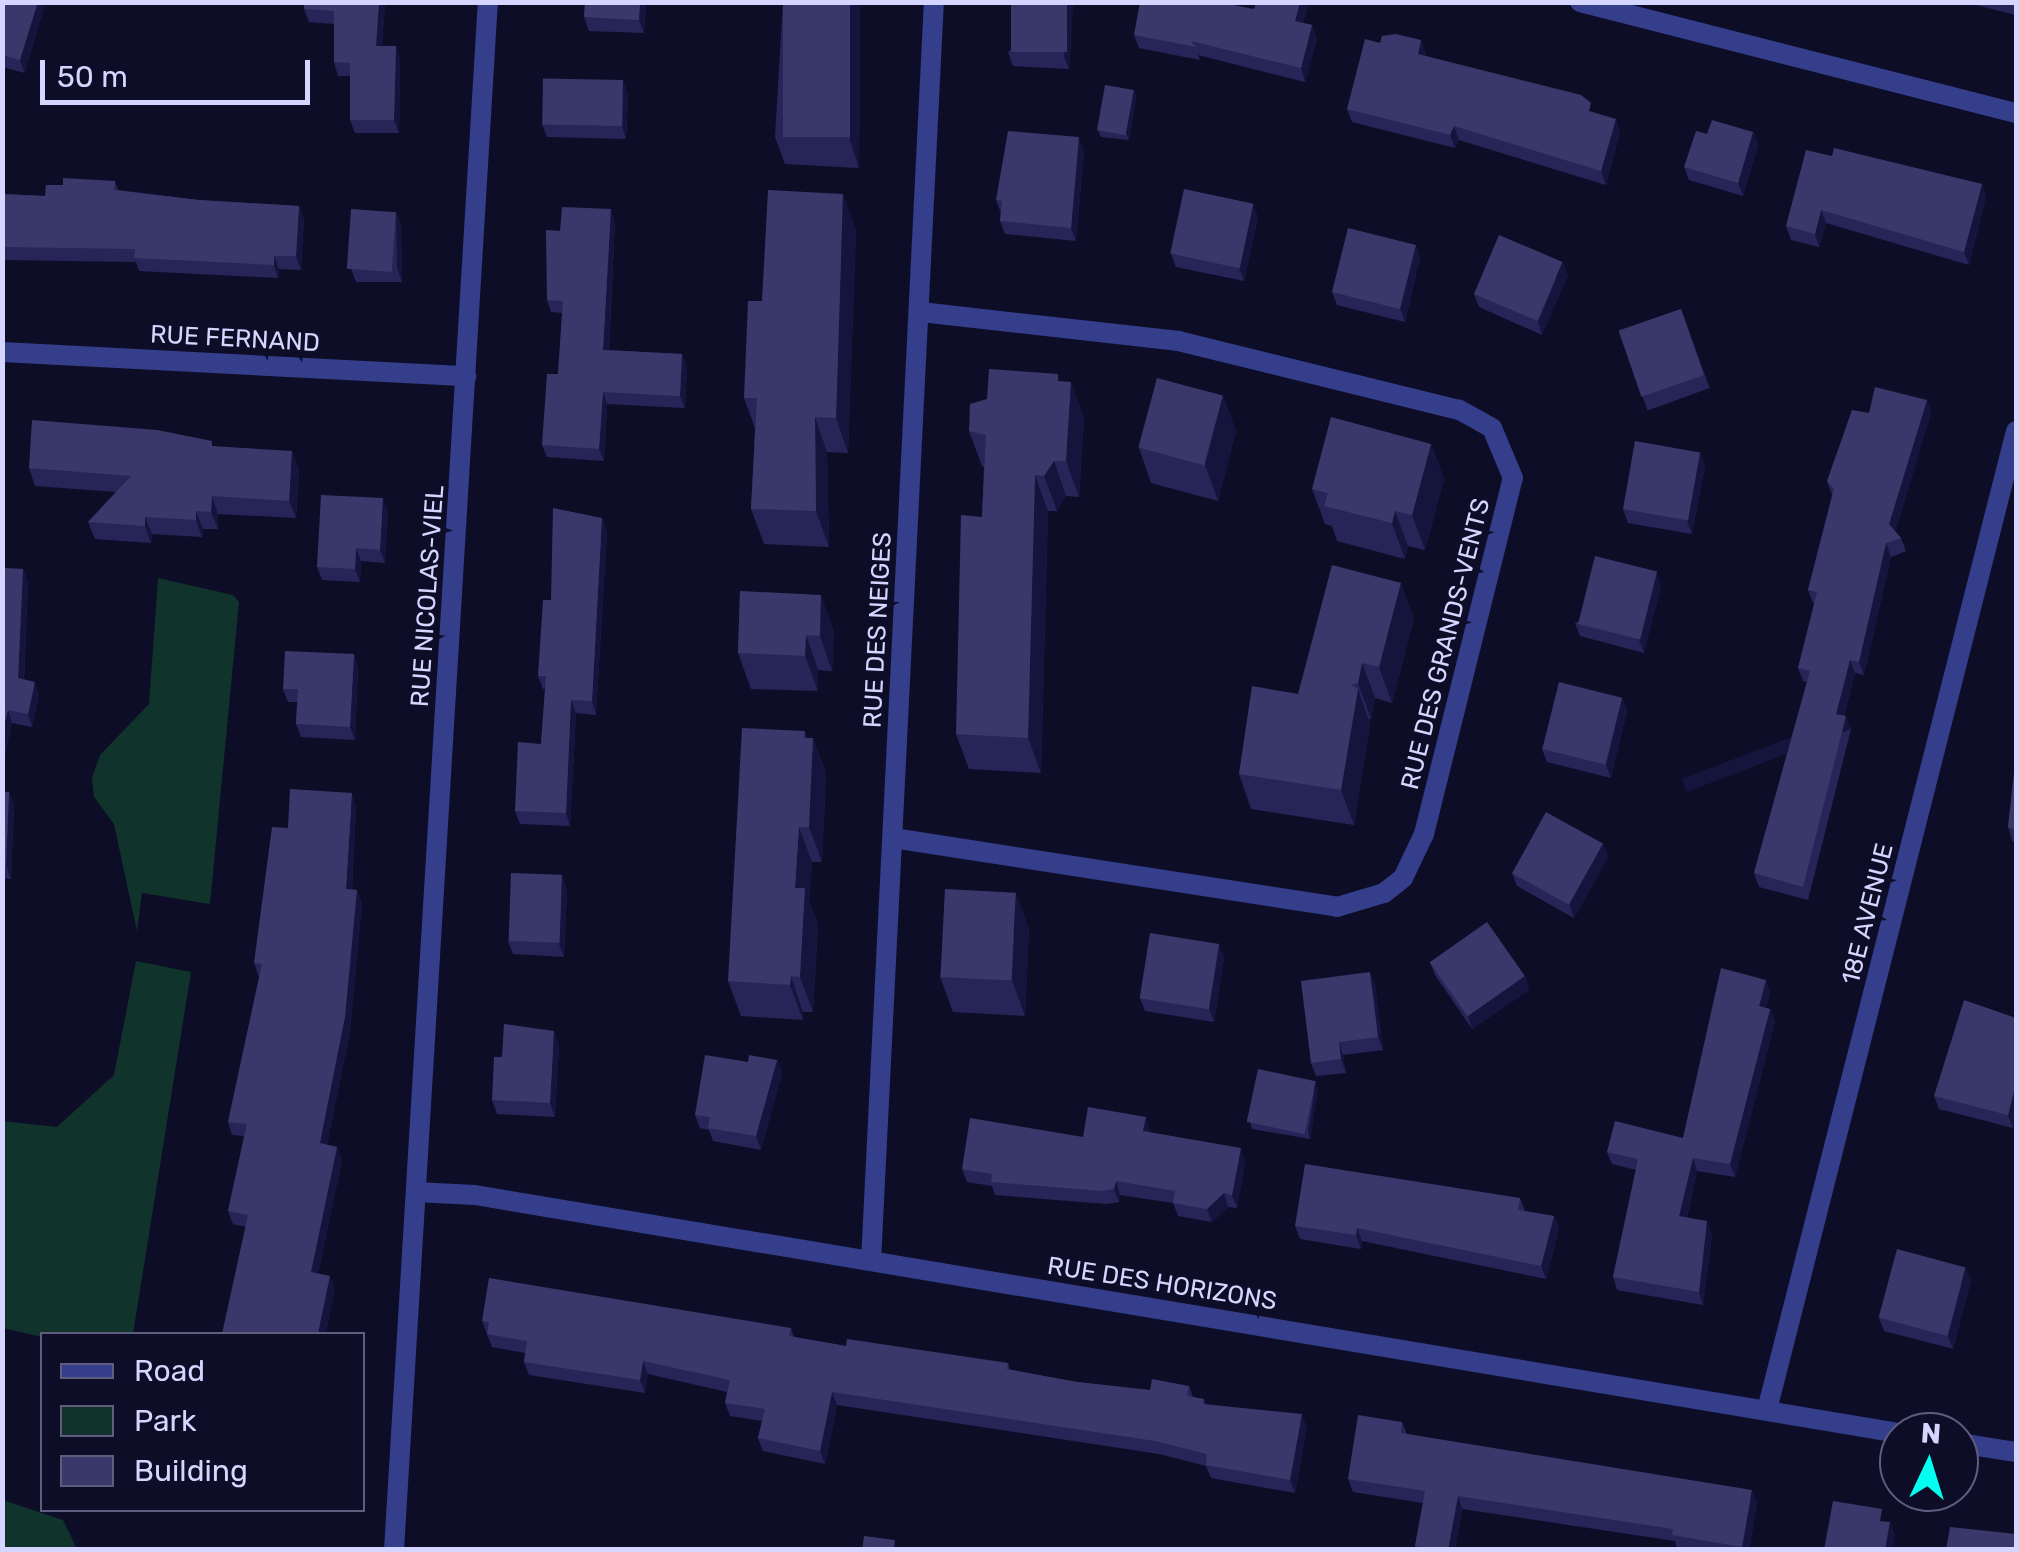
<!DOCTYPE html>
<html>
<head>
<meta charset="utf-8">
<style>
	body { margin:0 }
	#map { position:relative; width:2019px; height:1552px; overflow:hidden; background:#0e0d28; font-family:Rubik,sans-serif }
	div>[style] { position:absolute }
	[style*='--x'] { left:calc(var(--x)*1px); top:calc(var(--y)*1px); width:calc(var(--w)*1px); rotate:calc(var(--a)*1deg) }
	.green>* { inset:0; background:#10332c }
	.minor>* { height:20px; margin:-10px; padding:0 10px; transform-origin:10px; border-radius:10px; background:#343e8b }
	.wall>* { inset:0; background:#272558; transform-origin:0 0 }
	.shaded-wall>* { inset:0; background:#15143d; transform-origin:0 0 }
	.building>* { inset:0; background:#3a386a; transform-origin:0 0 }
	span { translate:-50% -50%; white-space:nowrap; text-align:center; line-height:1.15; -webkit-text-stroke:10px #0e0d28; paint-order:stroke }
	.street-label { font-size:25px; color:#d5d6ff }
	.frame { position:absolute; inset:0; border:5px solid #d5d6ff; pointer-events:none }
	.legend { position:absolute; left:40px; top:1332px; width:325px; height:180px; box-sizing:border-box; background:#0e0d28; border:2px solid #5e5d7e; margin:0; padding:12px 18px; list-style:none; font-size:30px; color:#d5d6ff }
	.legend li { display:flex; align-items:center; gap:20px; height:50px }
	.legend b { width:50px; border:2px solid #5e5d7e }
	.north { position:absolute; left:1879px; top:1412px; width:100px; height:100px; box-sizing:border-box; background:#0e0d28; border:2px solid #5e5d7e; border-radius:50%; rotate:4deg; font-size:28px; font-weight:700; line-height:40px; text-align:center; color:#d5d6ff }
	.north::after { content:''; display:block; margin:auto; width:35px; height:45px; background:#01fff2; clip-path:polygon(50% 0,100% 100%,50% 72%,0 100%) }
	.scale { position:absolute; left:40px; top:60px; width:270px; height:45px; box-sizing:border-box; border:5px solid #d5d6ff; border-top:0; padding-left:12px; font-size:30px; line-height:35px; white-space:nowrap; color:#d5d6ff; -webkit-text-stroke:8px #0e0d28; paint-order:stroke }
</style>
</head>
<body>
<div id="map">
	<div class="green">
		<i style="clip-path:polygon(158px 578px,233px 595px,239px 602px,210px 904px,142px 893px,137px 931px,114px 824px,94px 797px,92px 778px,100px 755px,149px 704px)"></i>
		<i style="clip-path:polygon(136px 961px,191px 972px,133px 1334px,42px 1337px,3px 1328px,3px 1121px,57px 1127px,114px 1075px)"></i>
		<i style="clip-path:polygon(3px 1500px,63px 1520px,77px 1549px,3px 1549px)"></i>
	</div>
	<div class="minor">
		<i style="--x:1580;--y:2;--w:450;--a:14.3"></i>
		<i style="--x:2;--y:352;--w:465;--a:3"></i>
		<i style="--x:893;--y:838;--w:449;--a:8.8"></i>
		<i style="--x:1337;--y:907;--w:49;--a:-16.6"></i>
		<i style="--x:1384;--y:893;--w:24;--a:-38"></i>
		<i style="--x:1403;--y:878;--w:49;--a:-64.5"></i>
		<i style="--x:1424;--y:834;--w:367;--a:-76"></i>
		<i style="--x:1513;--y:478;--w:54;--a:-112.8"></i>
		<i style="--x:1492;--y:428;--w:38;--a:-151"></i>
		<i style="--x:1459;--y:410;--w:288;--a:-166.2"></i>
		<i style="--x:1179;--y:341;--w:262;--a:-173.6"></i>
		<i style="--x:416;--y:1192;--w:59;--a:2.9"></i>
		<i style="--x:475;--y:1195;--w:1444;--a:9.49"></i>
		<i style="--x:871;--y:1261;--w:1261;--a:-87.14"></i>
		<i style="--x:1767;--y:1410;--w:1010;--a:-75.73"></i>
		<i style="--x:1959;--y:1443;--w:58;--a:9"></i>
		<i style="--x:394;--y:1550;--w:1551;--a:-86.53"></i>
	</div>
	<div class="wall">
		<i style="clip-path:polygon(2px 2px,25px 73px,2px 67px)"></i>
		<i style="clip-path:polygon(304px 2px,385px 2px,382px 46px,396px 46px,400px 60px,399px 133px,355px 133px,350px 120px,350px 76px,338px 76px,334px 62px,334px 24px,309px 22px,304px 9px)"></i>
		<i style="clip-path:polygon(585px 2px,646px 2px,644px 33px,589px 31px,584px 17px)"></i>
		<i style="clip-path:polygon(783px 2px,860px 2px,859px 168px,785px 164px,775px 137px)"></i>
		<i style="clip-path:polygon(1073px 2px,1069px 69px,1013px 66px,1008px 52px)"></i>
		<i style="clip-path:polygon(1273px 2px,1309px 2px,1303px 23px,1312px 25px,1317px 39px,1305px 82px,1198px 55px,1200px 60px,1139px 48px,1134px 35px,1254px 9px)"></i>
		<i style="clip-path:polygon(1964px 2px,2016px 2px,2016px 15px)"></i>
		<i style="clip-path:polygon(1421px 40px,1426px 56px,1594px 113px,1620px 132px,1606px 185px,1459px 140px,1455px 148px,1352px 122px,1347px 109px,1380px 43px)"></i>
		<i style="clip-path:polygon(1134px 90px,1136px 97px,1129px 140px,1101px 137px,1098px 130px)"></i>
		<i style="clip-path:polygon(628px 93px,626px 139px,547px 137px,542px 124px)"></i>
		<i style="clip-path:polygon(1753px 132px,1758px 145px,1743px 196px,1689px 180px,1684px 167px,1707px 134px)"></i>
		<i style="clip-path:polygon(1084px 151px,1076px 241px,1005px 234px,1000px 221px,1001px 213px,996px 200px)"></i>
		<i style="clip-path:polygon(1832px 156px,1982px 184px,1986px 197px,1969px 265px,1826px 223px,1819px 247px,1791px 240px,1786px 226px)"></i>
		<i style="clip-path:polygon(115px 181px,118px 190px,199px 200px,299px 206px,304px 219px,301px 270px,279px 269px,278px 278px,139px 271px,136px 262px,2px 260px,2px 194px,45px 196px,63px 185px)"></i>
		<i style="clip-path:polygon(396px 212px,401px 225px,402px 282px,356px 282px,351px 269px)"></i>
		<i style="clip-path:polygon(1258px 217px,1244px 281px,1176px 267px,1171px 254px)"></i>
		<i style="clip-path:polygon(615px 221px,609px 350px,682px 354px,687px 366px,685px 408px,607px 404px,604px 461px,547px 457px,542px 445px,558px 374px,562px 313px,551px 312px,547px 300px,560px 231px)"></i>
		<i style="clip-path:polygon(856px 229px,848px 453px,827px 452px,829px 547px,764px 544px,751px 509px,755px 428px,744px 398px)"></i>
		<i style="clip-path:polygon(1416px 245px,1420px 258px,1405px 322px,1337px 305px,1332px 292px)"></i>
		<i style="clip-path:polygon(1568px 275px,1542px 335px,1479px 307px,1474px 294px)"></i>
		<i style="left:1681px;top:309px;width:84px;height:66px;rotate:70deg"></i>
		<i style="clip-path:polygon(1061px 381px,1084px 417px,1079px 497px,1066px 496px,1057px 511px,1048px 511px,1041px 773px,969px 769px,956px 734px,982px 517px,984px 467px,982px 466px,969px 431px)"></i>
		<i style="clip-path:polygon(1223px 396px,1236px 431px,1218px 501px,1151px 483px,1139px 448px)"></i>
		<i style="clip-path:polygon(1927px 400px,1931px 413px,1895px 532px,1901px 538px,1906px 551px,1891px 557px,1864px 675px,1855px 673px,1844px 716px,1851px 729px,1808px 900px,1759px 887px,1754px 873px,1807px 682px,1803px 681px,1798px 668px,1815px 604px,1813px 603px,1808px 590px,1832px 495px,1827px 481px,1869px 413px)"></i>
		<i style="clip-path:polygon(1431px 444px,1444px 479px,1425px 550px,1408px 546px,1405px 559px,1337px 541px,1332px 526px,1325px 524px,1312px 489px)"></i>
		<i style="clip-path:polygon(214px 446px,299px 469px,296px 518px,218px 514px,218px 529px,203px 529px,202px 537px,152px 534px,151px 543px,95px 539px,88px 522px,116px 492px,35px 486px,29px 468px)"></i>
		<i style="clip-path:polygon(1700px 453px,1705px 466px,1692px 534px,1628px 523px,1623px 509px)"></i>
		<i style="clip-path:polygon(388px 511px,385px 563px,361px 561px,360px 582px,322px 580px,317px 567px)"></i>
		<i style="clip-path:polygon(607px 531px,596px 715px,576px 713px,570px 826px,520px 824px,515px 811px,541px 744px,545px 689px,543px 689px,538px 676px,551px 600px)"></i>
		<i style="clip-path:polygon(2px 568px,23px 569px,28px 582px,24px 679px,39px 695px,32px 727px,12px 723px,2px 768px)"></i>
		<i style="clip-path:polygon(1661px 586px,1644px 653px,1580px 636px,1575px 623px)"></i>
		<i style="clip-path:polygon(740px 591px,834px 630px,832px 671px,818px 670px,818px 691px,751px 689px,738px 653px)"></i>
		<i style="clip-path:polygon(1414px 618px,1392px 703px,1375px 698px,1371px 719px,1369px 719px,1370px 724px,1354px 825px,1251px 809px,1239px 774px,1298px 694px)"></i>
		<i style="clip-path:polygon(354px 654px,358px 668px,355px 740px,301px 737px,296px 724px,297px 702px,288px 702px,283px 689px)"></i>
		<i style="clip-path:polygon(1622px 698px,1627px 711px,1611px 778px,1547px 762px,1542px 749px)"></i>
		<i style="clip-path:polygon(805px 731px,807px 738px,813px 738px,826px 773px,822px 862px,812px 862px,809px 901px,818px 924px,813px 1012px,803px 1012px,803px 1020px,741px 1016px,728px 981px)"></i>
		<i style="clip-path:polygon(2016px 764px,2016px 842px,2012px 841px,2008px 827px)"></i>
		<i style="clip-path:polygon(2px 792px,9px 792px,14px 806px,11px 879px,2px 878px)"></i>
		<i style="clip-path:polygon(356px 806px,352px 889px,357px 890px,362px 903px,350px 1031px,327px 1145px,337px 1147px,342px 1160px,318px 1274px,335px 1289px,246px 1227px,233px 1224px,228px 1211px,244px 1136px,232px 1135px,228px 1122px,259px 977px,254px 963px,288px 828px)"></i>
		<i style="clip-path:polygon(1603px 844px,1608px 857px,1574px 918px,1517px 886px,1512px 873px)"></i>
		<i style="clip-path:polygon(567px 889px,564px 957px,513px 954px,508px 941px)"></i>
		<i style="clip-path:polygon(1029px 928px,1025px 1016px,953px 1012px,940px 977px)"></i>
		<i style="clip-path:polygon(1224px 957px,1214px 1022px,1145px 1011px,1140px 998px)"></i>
		<i style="clip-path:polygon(1430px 962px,1525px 976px,1529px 990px,1472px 1029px,1435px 975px)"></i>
		<i style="clip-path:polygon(1766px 980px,1770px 993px,1766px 1008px,1770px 1009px,1775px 1021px,1735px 1177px,1697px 1171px,1687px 1217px,1712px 1234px,1703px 1305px,1617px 1290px,1613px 1277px,1636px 1170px,1612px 1164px,1607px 1152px,1683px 1138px)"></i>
		<i style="clip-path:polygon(1375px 985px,1383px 1050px,1343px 1055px,1346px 1073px,1316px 1076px,1311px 1063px)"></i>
		<i style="clip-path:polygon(2016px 1018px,2013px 1128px,1939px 1109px,1934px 1096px)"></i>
		<i style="clip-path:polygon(559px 1045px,555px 1117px,497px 1114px,492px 1100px,502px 1057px)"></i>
		<i style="clip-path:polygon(777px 1060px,782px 1073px,761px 1150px,713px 1141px,709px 1130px,700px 1128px,695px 1115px,748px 1062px)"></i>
		<i style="clip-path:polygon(1318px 1088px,1310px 1139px,1252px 1129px,1250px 1122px)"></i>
		<i style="clip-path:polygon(1150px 1130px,1150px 1133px,1245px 1162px,1237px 1208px,1228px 1207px,1212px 1222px,1178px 1216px,1173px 1203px,1120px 1195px,1119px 1202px,1106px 1204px,995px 1195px,992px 1186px,967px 1182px,962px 1169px,1083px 1137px)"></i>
		<i style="clip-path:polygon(1520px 1198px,1525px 1211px,1554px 1216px,1559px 1229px,1546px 1279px,1362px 1241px,1361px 1249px,1300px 1239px,1295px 1226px)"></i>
		<i style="clip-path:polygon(1971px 1280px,1953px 1349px,1884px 1331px,1879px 1318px)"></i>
		<i style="clip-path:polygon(482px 1321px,791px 1328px,794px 1337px,846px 1346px,1008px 1363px,1010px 1370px,1077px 1382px,1150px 1390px,1189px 1386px,1193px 1397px,1204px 1399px,1206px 1405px,1307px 1427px,1295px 1493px,1211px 1478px,1206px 1466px,1159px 1454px,837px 1405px,825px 1464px,763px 1451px,758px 1438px,762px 1421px,730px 1416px,725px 1403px,727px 1392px,648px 1374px,645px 1393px,529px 1375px,524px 1362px,525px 1353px,492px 1347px)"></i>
		<i style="clip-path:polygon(1402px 1422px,1407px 1434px,1757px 1503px,1749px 1550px,1689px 1550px,1677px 1548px,1675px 1541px,1462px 1509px,1455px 1550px,1417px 1550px,1415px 1546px,1423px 1503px,1353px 1492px,1348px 1479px)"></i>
	</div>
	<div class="shaded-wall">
		<i style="clip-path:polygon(38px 2px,46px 2px,25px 73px,20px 60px)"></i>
		<i style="clip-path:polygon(379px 2px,385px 2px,381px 59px,376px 46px)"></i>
		<i style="clip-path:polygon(640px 2px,646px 2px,644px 33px,639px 20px)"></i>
		<i style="clip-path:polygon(850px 2px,860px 2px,859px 168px,850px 141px)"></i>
		<i style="clip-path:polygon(1067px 2px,1073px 2px,1069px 69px,1064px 56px)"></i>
		<i style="clip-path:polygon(1300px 2px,1309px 2px,1300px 34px,1295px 21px)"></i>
		<i style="clip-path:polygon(1312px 25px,1317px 39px,1305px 82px,1301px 68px)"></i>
		<i style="clip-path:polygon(1421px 40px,1426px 54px,1423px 67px,1418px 54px)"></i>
		<i style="clip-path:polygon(396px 46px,400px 60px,399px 133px,394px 120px)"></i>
		<i style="clip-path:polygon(623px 80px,628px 93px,626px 139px,622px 126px)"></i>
		<i style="clip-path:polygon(1134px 90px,1136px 97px,1129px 140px,1126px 133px)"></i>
		<i style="clip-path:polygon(1616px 119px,1620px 132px,1606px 185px,1601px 171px)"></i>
		<i style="clip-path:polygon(1454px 126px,1459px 140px,1455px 148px,1450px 135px)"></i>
		<i style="clip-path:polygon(1753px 132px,1758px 145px,1743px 196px,1738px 183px)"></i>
		<i style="clip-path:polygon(1079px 137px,1084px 151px,1076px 241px,1071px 228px)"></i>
		<i style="clip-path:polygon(1982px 184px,1986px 197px,1969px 265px,1964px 252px)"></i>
		<i style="clip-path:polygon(843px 194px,856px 229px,848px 453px,836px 418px)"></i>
		<i style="clip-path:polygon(1253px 204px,1258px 217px,1244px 281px,1239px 268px)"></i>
		<i style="clip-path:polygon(299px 206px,304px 219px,301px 270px,296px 256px)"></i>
		<i style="clip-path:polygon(611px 209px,615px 221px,608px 362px,603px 350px)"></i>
		<i style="clip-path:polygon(1821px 210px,1826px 223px,1819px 247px,1815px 234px)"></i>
		<i style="clip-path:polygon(396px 212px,401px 225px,402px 282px,397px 268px)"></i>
		<i style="clip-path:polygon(1416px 245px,1420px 258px,1405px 322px,1400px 308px)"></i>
		<i style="clip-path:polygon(274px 256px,279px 269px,278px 278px,274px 265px)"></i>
		<i style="clip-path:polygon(1563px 262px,1568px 275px,1542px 335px,1538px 322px)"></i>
		<i style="clip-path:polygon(682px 354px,687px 366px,685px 408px,680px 396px)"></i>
		<i style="clip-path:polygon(1058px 374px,1070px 405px,1071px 382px,1084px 417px,1079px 497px,1066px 461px)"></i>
		<i style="clip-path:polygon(603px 392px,607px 404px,604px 461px,599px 449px)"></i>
		<i style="clip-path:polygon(1223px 396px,1236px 431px,1218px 501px,1205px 465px)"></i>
		<i style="clip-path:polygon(1927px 400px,1931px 413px,1894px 538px,1889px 524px)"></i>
		<i style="clip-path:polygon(815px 417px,827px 452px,829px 547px,816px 511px)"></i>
		<i style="clip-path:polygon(1431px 444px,1444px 479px,1425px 550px,1412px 515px)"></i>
		<i style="clip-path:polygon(292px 451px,299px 469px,296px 518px,289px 501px)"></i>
		<i style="clip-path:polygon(1700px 453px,1705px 466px,1692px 534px,1687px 521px)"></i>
		<i style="clip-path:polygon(1054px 461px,1066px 496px,1057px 511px,1044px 476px)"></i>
		<i style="clip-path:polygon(1035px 475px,1048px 511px,1041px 773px,1028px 738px)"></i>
		<i style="clip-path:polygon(212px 496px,218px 514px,218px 529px,211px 512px)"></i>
		<i style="clip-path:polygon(383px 498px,388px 511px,385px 563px,380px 550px)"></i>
		<i style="clip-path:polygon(196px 511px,203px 529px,202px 537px,196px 520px)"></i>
		<i style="clip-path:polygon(1395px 511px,1408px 546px,1405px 559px,1392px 523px)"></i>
		<i style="clip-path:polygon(145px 517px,152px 534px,151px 543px,145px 526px)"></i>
		<i style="clip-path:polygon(602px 518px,607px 531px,596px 715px,592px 701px)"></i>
		<i style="clip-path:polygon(1886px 543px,1891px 557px,1864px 675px,1859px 662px)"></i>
		<i style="clip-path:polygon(356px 548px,361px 561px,360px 582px,355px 569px)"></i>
		<i style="clip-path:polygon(23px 569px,28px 582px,23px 691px,18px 678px)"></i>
		<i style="clip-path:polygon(1657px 572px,1661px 586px,1644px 653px,1639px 640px)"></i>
		<i style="clip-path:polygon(1401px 583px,1414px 618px,1392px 703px,1379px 667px)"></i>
		<i style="clip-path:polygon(821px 595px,834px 630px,832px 671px,820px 636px)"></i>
		<i style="clip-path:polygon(806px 635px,818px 670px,818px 691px,805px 656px)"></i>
		<i style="clip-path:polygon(354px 654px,358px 668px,355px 740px,350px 727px)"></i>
		<i style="clip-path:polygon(1850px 660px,1855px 673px,1841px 727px,1836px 714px)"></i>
		<i style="clip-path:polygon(1362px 663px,1375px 698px,1371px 719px,1358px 683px)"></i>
		<i style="clip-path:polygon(35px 682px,39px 695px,32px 727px,28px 714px)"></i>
		<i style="clip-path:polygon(1358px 689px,1370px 724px,1354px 825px,1341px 790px)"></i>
		<i style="clip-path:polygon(1622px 698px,1627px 711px,1611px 778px,1606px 765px)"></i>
		<i style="clip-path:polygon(571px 700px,576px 713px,570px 826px,566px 813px)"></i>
		<i style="clip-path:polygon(8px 710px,12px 723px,2px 768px,2px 733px)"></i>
		<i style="left:1846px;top:716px;width:14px;height:176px;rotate:69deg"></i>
		<i style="clip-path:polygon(805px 731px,813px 752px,813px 738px,826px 773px,822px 862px,809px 827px)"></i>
		<i style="clip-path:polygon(9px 792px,14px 806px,11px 879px,6px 865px)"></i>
		<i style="clip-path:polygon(352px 793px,356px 806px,351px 902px,346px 889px)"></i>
		<i style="clip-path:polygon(799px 827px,812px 862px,809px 901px,818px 924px,813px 1012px,800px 977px,795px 888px)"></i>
		<i style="clip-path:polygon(1603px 844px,1608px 857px,1574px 918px,1569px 904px)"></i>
		<i style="clip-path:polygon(562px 875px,567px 889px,564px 957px,559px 944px)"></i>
		<i style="clip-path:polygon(357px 890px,362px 903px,350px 1031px,325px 1156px,320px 1143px)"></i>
		<i style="clip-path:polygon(1016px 893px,1029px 928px,1025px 1016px,1012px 980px)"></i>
		<i style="clip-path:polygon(1219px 944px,1224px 957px,1214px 1022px,1209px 1009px)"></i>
		<i style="clip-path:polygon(1370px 972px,1375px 985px,1383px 1050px,1378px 1037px)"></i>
		<i style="clip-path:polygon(791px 976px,803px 1012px,803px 1020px,790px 985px)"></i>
		<i style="clip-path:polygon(1525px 976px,1529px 990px,1472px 1029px,1468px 1016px)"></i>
		<i style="clip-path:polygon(1766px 980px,1770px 993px,1764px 1019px,1759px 1006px)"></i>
		<i style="clip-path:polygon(1770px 1009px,1775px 1021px,1735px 1177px,1730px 1164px)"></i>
		<i style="clip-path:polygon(554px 1031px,559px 1045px,555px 1117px,550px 1103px)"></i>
		<i style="clip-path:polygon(1339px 1042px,1343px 1055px,1346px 1073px,1341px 1059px)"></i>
		<i style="clip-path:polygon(777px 1060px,782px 1073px,761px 1150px,756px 1136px)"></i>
		<i style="clip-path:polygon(1316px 1081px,1318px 1088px,1310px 1139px,1308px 1132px)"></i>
		<i style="clip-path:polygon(2016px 1083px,2016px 1115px,2013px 1128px,2008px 1115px)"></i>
		<i style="clip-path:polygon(1146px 1117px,1150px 1130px,1148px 1145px,1143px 1131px)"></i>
		<i style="clip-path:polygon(337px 1147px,342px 1160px,316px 1285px,311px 1272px)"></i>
		<i style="clip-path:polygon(1241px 1148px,1245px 1162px,1237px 1208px,1232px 1195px)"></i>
		<i style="clip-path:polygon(1693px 1158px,1697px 1171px,1684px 1229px,1679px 1216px)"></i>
		<i style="clip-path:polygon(1116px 1181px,1120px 1195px,1119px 1202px,1114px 1189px)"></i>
		<i style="clip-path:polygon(1224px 1193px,1228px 1207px,1212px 1222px,1207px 1209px)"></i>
		<i style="clip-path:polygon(1554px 1216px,1559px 1229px,1546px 1279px,1541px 1266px)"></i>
		<i style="clip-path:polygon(1707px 1221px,1712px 1234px,1703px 1305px,1699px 1292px)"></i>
		<i style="clip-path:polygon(1357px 1228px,1362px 1241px,1361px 1249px,1356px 1235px)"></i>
		<i style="clip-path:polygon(1966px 1267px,1971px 1280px,1953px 1349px,1948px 1336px)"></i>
		<i style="clip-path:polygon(330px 1276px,335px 1289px,326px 1334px,318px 1334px)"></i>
		<i style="clip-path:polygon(643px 1361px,648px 1374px,645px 1393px,640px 1380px)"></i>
		<i style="clip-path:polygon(832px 1392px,837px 1405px,825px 1464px,820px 1451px)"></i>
		<i style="clip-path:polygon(1302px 1414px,1307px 1427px,1295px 1493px,1290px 1480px)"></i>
		<i style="clip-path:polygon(1752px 1490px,1757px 1503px,1749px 1550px,1743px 1550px,1742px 1547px)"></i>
		<i style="clip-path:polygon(1458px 1496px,1462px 1509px,1455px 1550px,1448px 1550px)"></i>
		<i style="clip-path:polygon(1890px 1522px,1895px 1536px,1892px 1550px,1885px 1550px)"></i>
	</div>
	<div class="building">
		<i style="clip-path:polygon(2px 2px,38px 2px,20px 60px,2px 55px)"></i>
		<i style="clip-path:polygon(304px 2px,379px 2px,376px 46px,396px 46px,394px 120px,350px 120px,350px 63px,334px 62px,334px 11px,304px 9px)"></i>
		<i style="clip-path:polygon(585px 2px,640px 2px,639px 20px,584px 17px)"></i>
		<i style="left:783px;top:2px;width:67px;height:135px"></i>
		<i style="left:1011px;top:2px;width:56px;height:50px"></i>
		<i style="clip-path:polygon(1140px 2px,1218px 2px,1254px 9px,1256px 2px,1300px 2px,1295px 21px,1312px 25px,1301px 68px,1191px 41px,1196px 47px,1134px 35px)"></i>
		<i style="clip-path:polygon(1396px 34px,1421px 40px,1418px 54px,1581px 95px,1591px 103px,1589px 111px,1616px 119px,1601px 171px,1454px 126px,1450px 135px,1347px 109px,1365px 39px,1380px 43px,1382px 36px)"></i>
		<i style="left:623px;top:80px;width:46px;height:80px;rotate:91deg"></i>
		<i style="left:1105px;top:85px;width:29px;height:46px;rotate:10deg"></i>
		<i style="clip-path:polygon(1712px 120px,1753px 132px,1738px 183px,1684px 167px,1696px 131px,1707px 134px)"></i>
		<i style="clip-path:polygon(1008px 131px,1079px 137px,1071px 228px,1000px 221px,1002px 201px,996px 200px)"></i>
		<i style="clip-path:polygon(1834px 148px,1982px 184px,1964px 252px,1821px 210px,1815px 234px,1786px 226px,1806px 150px,1832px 156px)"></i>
		<i style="clip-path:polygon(63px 178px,115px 181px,114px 190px,199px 200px,299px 206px,296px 256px,274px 256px,274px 265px,134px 258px,135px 249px,2px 247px,2px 194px,45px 196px,46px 185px,63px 185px)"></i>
		<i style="left:1184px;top:189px;width:71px;height:66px;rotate:12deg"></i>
		<i style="clip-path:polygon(768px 190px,843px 194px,836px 418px,815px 417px,816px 511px,751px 509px,757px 398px,744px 398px,748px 301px,762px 301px)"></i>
		<i style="clip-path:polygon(562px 207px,611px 209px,603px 350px,682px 354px,680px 396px,603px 392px,599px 449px,542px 445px,547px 374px,558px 374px,563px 301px,547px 300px,546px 230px,560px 231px)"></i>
		<i style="left:351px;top:209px;width:45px;height:60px;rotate:4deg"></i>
		<i style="left:1348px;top:228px;width:70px;height:66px;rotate:14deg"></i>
		<i style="left:1499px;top:235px;width:69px;height:64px;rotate:23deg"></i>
		<i style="left:1681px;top:309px;width:70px;height:66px;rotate:71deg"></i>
		<i style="clip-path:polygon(989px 369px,1058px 374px,1058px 381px,1071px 382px,1066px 461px,1054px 461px,1044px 476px,1035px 475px,1028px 738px,956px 734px,961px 515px,982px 517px,986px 435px,969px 431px,970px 404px,987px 399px)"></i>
		<i style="left:1157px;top:378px;width:68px;height:72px;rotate:15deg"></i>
		<i style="clip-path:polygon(1875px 387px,1927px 400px,1889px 524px,1901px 538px,1886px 543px,1859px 662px,1850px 660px,1836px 714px,1846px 716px,1803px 887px,1754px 873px,1810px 671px,1798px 668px,1817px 592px,1808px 590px,1834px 489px,1827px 481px,1852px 410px,1869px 413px)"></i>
		<i style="clip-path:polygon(1331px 417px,1431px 444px,1412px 515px,1395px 511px,1392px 523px,1324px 506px,1328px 493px,1312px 489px)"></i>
		<i style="clip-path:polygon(32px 420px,157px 430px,212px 441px,212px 446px,292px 451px,289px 501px,212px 496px,211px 512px,196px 511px,196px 520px,145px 517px,145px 526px,88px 522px,131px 476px,29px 468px)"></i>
		<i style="left:1635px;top:441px;width:66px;height:69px;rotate:10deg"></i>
		<i style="clip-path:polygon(321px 495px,383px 498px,380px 550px,356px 548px,355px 569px,317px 567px)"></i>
		<i style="clip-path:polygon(553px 508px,602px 518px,592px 701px,571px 700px,566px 813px,515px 811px,518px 742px,541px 744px,546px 676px,538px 676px,543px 600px,551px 600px)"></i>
		<i style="left:1595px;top:556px;width:64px;height:70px;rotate:14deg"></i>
		<i style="clip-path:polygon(1332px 565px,1401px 583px,1379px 667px,1362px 663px,1358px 683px,1351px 685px,1358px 689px,1341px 790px,1239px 774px,1252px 686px,1298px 694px)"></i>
		<i style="clip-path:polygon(2px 568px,23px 569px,18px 678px,35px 682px,28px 714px,8px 710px,2px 733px)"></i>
		<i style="clip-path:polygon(740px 591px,821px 595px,820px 636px,806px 635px,805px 656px,738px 653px)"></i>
		<i style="clip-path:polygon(285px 651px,354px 654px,350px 727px,296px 724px,298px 689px,283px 689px)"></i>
		<i style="left:1559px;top:682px;width:65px;height:69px;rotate:14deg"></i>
		<i style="clip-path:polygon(742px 728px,805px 731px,804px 738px,813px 738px,809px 827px,799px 827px,795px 888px,805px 888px,800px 977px,791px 976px,790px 985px,728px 981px)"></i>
		<i style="clip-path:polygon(2015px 763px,2016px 764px,2016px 830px,2008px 827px)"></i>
		<i style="clip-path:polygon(290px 789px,352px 793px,346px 889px,357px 890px,345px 1017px,320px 1143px,337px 1147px,311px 1272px,330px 1276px,318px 1334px,222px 1334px,248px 1215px,228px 1211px,247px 1124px,228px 1122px,262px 964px,254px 963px,272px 827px,288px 828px)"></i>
		<i style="clip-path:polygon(2px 792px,9px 792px,6px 865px,2px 865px)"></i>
		<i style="left:1546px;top:812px;width:65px;height:70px;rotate:29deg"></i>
		<i style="left:511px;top:873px;width:51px;height:68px;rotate:2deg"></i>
		<i style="left:945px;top:889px;width:71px;height:88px;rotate:3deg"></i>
		<i style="left:1487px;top:922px;width:66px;height:70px;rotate:55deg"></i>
		<i style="left:1150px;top:933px;width:70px;height:66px;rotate:9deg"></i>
		<i style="clip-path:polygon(1721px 968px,1766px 980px,1759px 1006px,1770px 1009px,1730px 1164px,1693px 1158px,1679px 1216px,1707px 1221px,1699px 1292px,1613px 1277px,1638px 1159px,1607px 1152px,1615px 1121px,1683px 1138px)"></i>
		<i style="clip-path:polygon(1370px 972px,1378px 1037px,1339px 1042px,1341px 1059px,1311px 1063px,1301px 981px)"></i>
		<i style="clip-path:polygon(1964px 1000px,2016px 1018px,2016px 1083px,2008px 1115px,1934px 1096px)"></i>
		<i style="clip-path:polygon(504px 1024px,554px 1031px,550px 1103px,492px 1100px,494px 1057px,502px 1057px)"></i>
		<i style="clip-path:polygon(705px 1055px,748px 1062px,749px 1055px,777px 1060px,756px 1136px,708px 1128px,710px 1117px,695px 1115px)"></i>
		<i style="left:1258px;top:1069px;width:59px;height:54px;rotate:12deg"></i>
		<i style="clip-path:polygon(1088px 1107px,1146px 1117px,1143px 1131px,1241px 1148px,1232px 1195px,1224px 1193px,1207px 1209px,1173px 1203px,1175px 1191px,1116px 1181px,1114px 1189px,1101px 1191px,991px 1182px,992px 1174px,962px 1169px,970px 1118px,1083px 1137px)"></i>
		<i style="clip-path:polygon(1305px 1164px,1520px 1198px,1518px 1210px,1554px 1216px,1541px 1266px,1357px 1228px,1356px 1235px,1295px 1226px)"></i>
		<i style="left:1897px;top:1249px;width:71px;height:71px;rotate:15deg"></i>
		<i style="clip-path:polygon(489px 1278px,791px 1328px,789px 1336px,846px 1346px,847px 1339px,1008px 1363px,1007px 1369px,1077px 1382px,1150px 1390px,1152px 1379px,1189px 1386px,1187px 1396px,1204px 1399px,1203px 1404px,1302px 1414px,1290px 1480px,1206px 1465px,1207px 1454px,1155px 1441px,832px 1392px,820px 1451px,758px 1438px,765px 1409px,725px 1403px,730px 1380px,643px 1361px,640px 1380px,524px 1362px,527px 1341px,487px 1334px,489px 1322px,482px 1321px)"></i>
		<i style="clip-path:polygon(1358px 1415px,1402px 1422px,1401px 1433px,1752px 1490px,1742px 1547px,1672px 1535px,1673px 1529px,1458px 1496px,1448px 1550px,1437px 1550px,1415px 1546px,1425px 1491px,1348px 1479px)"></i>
		<i style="clip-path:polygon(1833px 1501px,1882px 1509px,1880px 1521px,1890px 1522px,1885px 1550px,1824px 1550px)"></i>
		<i style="clip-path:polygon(1950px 1527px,2016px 1534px,2016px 1550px,1946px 1550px)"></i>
		<i style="clip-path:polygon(864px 1536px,895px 1540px,894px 1550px,862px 1550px)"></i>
	</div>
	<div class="street-label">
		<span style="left:235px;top:339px;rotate:3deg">RUE FERNAND</span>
		<span style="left:428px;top:596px;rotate:-86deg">RUE NICOLAS-VIEL</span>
		<span style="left:878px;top:630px;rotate:-87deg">RUE DES NEIGES</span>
		<span style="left:1446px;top:644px;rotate:-76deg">RUE DES GRANDS-VENTS</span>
		<span style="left:1868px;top:914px;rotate:-76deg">18E AVENUE</span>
		<span style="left:1162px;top:1284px;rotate:9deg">RUE DES HORIZONS</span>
	</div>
	<div class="frame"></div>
	<ul class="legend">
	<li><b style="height:12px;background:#343e8b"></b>Road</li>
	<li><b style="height:28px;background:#10332c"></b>Park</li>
	<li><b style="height:28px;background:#3a386a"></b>Building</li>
	</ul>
	<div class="north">N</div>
	<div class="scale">50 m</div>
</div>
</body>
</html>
